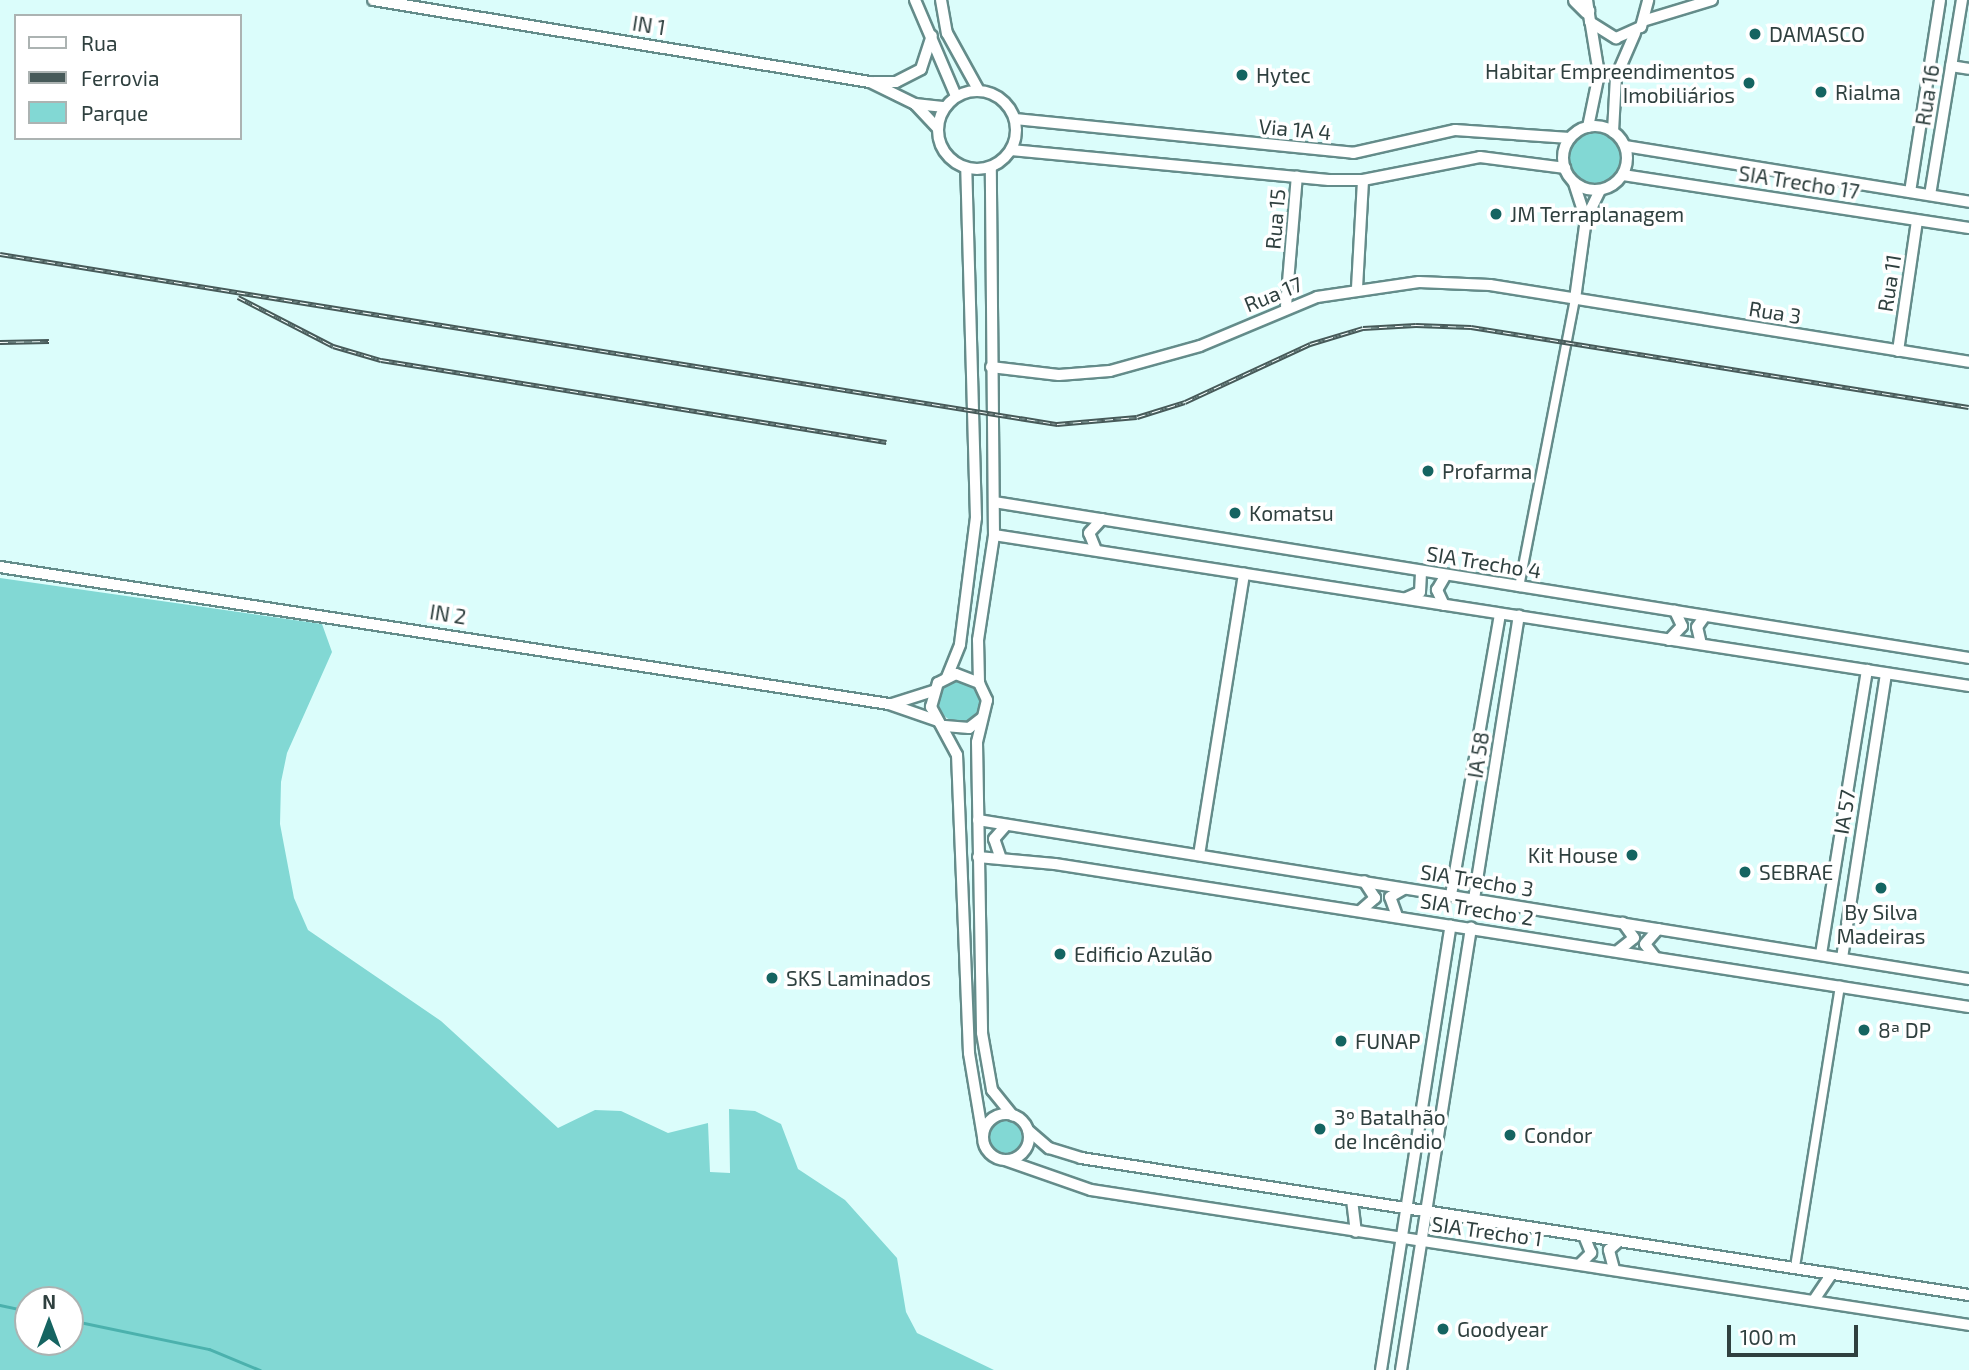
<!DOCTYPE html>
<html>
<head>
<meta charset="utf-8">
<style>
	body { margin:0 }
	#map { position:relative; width:1969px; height:1370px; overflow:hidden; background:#dbfdfb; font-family:"Exo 2",sans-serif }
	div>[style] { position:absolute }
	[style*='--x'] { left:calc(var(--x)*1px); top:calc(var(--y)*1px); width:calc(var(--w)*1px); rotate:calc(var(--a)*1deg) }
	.green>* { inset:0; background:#82d8d4 }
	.round { border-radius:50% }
	.stream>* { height:2.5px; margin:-1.25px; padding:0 1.25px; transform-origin:1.25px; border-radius:1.25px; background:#4bb1ad }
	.roads { filter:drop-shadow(2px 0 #648c8a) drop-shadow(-2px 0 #648c8a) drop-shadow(0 2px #648c8a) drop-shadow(0 -2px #648c8a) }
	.street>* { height:8px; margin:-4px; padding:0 4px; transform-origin:4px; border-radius:4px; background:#fff }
	.secondary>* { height:10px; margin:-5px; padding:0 5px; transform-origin:5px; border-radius:5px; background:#fff }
	.secondary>.ring { margin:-5px; padding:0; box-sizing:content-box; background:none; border:10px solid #fff; border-radius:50% }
	.highway>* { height:14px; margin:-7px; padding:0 7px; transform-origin:7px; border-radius:7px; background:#fff }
	.rail>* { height:5px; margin-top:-2.5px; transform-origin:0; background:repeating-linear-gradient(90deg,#fff 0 8px,#475a59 0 16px); box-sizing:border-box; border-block:2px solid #475a59 }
	.dots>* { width:19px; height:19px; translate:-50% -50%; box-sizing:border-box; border:4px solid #fff; border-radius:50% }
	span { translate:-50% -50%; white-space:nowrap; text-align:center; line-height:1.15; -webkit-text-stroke:7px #fff; paint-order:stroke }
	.street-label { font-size:21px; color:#2f403f }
	.poi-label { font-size:21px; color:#2f403f }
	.left { translate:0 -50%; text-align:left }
	.right { translate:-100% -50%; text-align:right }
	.legend { position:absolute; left:14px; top:14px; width:228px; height:126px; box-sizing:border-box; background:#fff; border:2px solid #acb3b2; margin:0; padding:9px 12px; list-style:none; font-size:21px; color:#2f403f }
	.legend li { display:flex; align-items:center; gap:14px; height:35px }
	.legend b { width:35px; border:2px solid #acb3b2 }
	.north { position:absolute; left:14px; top:1286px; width:70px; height:70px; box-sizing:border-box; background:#fff; border:2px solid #acb3b2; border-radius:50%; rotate:0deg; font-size:19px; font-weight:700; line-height:28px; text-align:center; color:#2f403f }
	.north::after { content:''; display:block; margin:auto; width:24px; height:32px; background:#156461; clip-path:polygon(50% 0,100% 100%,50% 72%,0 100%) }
	.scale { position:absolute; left:1727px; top:1325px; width:131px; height:32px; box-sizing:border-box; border:4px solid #2f403f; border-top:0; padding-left:9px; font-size:21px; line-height:24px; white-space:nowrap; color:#2f403f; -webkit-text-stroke:5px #fff; paint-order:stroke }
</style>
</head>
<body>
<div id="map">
	<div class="green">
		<i class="round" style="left:1567px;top:130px;width:56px;height:56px"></i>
		<i style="clip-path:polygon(evenodd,0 578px,322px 624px,332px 652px,287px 753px,281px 782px,280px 824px,294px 898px,308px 930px,441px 1021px,558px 1128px,595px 1110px,621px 1111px,668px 1133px,708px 1123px,710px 1172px,730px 1173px,729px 1109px,755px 1111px,781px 1124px,798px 1169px,845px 1200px,897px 1258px,906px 1312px,917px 1333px,994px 1370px,0 1370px,0 578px,70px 1300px,70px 1342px,28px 1342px,28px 1300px,70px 1300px)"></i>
		<i class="round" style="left:938px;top:680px;width:42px;height:42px"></i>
		<i class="round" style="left:988px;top:1121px;width:34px;height:34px"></i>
	</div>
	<div class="stream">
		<i style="--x:0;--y:1305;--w:29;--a:12"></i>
		<i style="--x:70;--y:1320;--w:142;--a:11.8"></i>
		<i style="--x:209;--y:1349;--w:55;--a:22.4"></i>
	</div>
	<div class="roads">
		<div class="street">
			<i style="--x:1519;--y:587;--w:293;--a:-79"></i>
			<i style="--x:1795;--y:1267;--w:285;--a:-80.9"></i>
		</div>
		<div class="secondary">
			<i style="--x:373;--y:0;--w:504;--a:9.37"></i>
			<i style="--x:870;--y:82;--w:50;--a:26.1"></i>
			<i style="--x:915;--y:104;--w:33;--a:47"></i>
			<i style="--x:915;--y:0;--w:104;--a:66.9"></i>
			<i style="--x:941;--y:0;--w:34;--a:80"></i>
			<i style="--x:947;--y:33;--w:66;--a:61.1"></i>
			<i style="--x:1587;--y:0;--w:22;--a:82"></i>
			<i style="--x:1590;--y:22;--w:31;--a:32"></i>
			<i style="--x:1616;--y:38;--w:27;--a:-24"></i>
			<i style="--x:1641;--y:27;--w:28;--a:-75"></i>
			<i style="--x:1646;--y:20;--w:69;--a:-16.9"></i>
			<i style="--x:1951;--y:66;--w:18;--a:9"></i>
			<i style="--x:874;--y:82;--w:22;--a:0"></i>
			<i style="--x:896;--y:82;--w:28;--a:-27"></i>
			<i style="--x:921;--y:69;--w:35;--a:-72"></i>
			<i class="ring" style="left:938px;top:91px;width:68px;height:68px"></i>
			<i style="--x:915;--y:104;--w:30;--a:6"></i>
			<i style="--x:1015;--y:119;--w:340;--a:5.7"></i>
			<i style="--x:1353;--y:153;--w:105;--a:-12.7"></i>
			<i style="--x:1455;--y:130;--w:115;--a:4"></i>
			<i class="ring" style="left:1563px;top:126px;width:54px;height:54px"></i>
			<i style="--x:1588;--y:127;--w:54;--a:-78.3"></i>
			<i style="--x:1599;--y:74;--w:50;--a:-99.3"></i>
			<i style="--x:1613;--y:132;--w:55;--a:-86.9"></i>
			<i style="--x:1616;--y:77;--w:48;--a:-66.6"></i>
			<i style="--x:1625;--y:146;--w:349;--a:9.2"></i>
			<i style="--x:1011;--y:150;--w:319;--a:5.4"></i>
			<i style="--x:1329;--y:180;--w:34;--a:0"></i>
			<i style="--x:1363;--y:180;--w:119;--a:-11.1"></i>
			<i style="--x:1480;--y:157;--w:86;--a:7.4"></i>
			<i style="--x:1623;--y:175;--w:350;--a:8.7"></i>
			<i style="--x:1574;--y:183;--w:38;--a:72"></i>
			<i style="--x:1910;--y:192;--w:194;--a:-81.1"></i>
			<i style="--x:1930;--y:195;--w:198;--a:-80.7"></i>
			<i style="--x:1357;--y:288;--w:108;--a:-86.8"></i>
			<i style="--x:1575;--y:299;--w:81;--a:-82.2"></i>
			<i style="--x:1586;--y:219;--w:32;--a:-64"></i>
			<i style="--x:1286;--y:306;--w:130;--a:-85.2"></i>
			<i style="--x:1898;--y:351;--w:132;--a:-81.7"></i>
			<i style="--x:991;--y:367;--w:68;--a:6.7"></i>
			<i style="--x:1059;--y:375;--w:51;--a:-4.5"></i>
			<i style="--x:1110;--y:371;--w:93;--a:-15.5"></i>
			<i style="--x:1200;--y:346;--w:127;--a:-22.7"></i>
			<i style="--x:1317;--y:297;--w:103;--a:-8.4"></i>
			<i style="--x:1419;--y:282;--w:71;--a:2.4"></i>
			<i style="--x:1490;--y:285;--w:485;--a:9.1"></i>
			<i style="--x:994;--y:502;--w:987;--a:9.09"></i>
			<i style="--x:994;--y:535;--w:987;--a:8.8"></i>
			<i style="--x:1096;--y:550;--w:18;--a:-112"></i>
			<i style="--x:1089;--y:533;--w:19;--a:-47"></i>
			<i style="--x:0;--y:567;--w:899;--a:8.76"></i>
			<i style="--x:889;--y:704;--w:52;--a:19.1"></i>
			<i style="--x:1406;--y:598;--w:15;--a:-23"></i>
			<i style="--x:1420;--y:592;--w:20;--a:-87"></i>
			<i style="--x:1444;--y:605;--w:17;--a:-115"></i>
			<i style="--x:1437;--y:590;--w:16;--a:-60"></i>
			<i style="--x:1669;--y:640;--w:19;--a:-47"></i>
			<i style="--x:1682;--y:626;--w:17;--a:-115"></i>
			<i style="--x:1701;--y:644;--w:17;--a:-103"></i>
			<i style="--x:1697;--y:627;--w:14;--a:-54"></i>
			<i style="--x:947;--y:677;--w:35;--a:-68"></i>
			<i style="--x:960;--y:644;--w:127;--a:-82.8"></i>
			<i style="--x:976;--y:518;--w:350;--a:-91.6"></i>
			<i style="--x:979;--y:683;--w:43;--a:-91.3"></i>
			<i style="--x:978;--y:640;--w:106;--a:-81.3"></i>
			<i style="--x:994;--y:535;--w:368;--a:-90.5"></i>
			<i style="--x:892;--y:704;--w:43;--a:-17.6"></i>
			<i style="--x:945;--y:726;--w:24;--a:5"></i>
			<i style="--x:969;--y:728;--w:16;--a:-38"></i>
			<i style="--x:978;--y:820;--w:1004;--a:9.12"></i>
			<i style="--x:1199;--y:855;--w:285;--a:-80.9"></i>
			<i style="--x:1000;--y:856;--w:18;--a:-109"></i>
			<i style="--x:994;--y:839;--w:18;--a:-49"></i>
			<i style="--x:978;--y:857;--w:77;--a:5.2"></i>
			<i style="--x:1055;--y:864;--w:925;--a:8.89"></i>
			<i style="--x:1451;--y:895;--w:285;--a:-80.1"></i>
			<i style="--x:1474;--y:899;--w:287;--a:-81"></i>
			<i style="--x:1360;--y:911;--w:20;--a:-41"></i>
			<i style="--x:1375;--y:898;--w:20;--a:-123"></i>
			<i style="--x:1397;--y:916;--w:20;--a:-110"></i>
			<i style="--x:1390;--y:897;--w:16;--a:-30"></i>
			<i style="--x:1619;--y:950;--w:19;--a:-39"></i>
			<i style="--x:1634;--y:938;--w:19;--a:-126"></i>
			<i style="--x:1821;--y:954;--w:288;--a:-80.8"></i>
			<i style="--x:1655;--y:957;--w:16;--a:-128"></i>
			<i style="--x:1645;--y:944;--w:20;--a:-49"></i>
			<i style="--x:1842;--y:958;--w:288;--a:-81.2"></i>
			<i class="ring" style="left:983px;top:1114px;width:36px;height:36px"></i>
			<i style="--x:1028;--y:1130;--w:28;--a:41"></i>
			<i style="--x:1049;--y:1148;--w:34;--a:17"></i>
			<i style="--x:1081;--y:1158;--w:899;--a:8.77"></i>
			<i style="--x:983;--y:1137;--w:85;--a:-99.5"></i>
			<i style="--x:969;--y:1053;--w:298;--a:-92.3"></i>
			<i style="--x:957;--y:755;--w:55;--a:-118.4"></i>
			<i style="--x:931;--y:707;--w:25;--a:-74"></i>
			<i style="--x:938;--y:683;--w:20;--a:-27"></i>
			<i style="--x:956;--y:674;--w:25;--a:21"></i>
			<i style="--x:979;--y:683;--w:19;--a:65"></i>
			<i style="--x:987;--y:700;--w:43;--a:103.4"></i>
			<i style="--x:977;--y:742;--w:291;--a:89"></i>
			<i style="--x:982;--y:1033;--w:58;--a:80"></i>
			<i style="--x:992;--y:1090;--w:33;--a:51"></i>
			<i style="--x:1005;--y:1160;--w:91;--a:19.2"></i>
			<i style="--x:1091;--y:1190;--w:888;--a:8.74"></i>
			<i style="--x:1352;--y:1200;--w:32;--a:83"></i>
			<i style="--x:1580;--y:1264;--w:16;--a:-45"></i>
			<i style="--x:1591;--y:1253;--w:18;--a:-112"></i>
			<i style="--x:1614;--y:1269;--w:20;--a:-105"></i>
			<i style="--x:1609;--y:1250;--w:12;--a:-42"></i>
			<i style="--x:1814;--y:1300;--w:32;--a:-56"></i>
			<i style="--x:1381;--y:1370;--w:450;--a:-81.1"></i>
			<i style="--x:1401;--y:1370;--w:448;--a:-81"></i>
		</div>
		<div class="highway">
			<i style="--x:1576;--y:0;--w:16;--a:45"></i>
		</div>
	</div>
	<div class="rail">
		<i style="--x:0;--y:254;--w:1071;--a:9.14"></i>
		<i style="--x:1057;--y:424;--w:80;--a:-5"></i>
		<i style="--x:1137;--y:417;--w:50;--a:-17.4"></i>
		<i style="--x:1185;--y:402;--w:138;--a:-24.9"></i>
		<i style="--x:1310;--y:344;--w:55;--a:-16.8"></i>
		<i style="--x:1363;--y:328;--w:53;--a:-3.2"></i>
		<i style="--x:1416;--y:325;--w:55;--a:2.1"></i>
		<i style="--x:1471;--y:327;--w:504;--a:9.13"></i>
		<i style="--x:238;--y:297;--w:107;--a:27.3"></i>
		<i style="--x:333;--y:346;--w:50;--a:16.3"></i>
		<i style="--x:381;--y:360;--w:512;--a:9.22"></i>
		<i style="--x:0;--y:342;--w:49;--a:-1.2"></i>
	</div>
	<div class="dots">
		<i style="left:1755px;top:34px;background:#156461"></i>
		<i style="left:1242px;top:75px;background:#156461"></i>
		<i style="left:1749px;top:83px;background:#156461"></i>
		<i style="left:1821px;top:92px;background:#156461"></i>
		<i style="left:1496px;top:214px;background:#156461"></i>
		<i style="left:1428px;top:471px;background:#156461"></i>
		<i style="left:1235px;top:513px;background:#156461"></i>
		<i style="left:1632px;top:855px;background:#156461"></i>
		<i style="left:1745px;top:872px;background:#156461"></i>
		<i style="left:1881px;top:888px;background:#156461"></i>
		<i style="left:1060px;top:954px;background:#156461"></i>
		<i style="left:772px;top:978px;background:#156461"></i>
		<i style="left:1864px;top:1030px;background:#156461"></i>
		<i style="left:1341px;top:1041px;background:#156461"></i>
		<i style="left:1320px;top:1129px;background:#156461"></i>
		<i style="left:1510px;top:1135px;background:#156461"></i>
		<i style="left:1443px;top:1329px;background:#156461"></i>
	</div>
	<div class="street-label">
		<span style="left:649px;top:25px;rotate:9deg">IN 1</span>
		<span style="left:1927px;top:95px;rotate:-81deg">Rua 16</span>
		<span style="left:1295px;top:129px;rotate:5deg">Via 1A 4</span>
		<span style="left:1799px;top:182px;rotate:9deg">SIA Trecho 17</span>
		<span style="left:1275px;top:219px;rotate:-85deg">Rua 15</span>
		<span style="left:1889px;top:283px;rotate:-81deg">Rua 11</span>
		<span style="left:1273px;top:294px;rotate:-22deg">Rua 17</span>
		<span style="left:1775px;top:312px;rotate:9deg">Rua 3</span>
		<span style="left:1484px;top:562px;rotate:9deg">SIA Trecho 4</span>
		<span style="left:448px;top:614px;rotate:9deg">IN 2</span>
		<span style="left:1478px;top:755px;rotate:-81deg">IA 58</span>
		<span style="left:1844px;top:812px;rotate:-81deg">IA 57</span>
		<span style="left:1477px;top:880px;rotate:9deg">SIA Trecho 3</span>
		<span style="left:1477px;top:909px;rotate:9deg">SIA Trecho 2</span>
		<span style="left:1487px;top:1231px;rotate:8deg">SIA Trecho 1</span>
	</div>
	<div class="poi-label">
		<span class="left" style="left:1769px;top:34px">DAMASCO</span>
		<span class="right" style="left:1735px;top:83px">Habitar Empreendimentos<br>Imobiliários</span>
		<span class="left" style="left:1256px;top:75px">Hytec</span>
		<span class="left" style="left:1835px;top:92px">Rialma</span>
		<span class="left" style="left:1510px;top:214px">JM Terraplanagem</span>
		<span class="left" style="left:1442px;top:471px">Profarma</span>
		<span class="left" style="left:1249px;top:513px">Komatsu</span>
		<span class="right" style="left:1618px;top:855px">Kit House</span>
		<span class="left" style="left:1759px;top:872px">SEBRAE</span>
		<span style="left:1881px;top:924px">By Silva<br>Madeiras</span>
		<span class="left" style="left:1074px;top:954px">Edificio Azulão</span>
		<span class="left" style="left:786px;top:978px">SKS Laminados</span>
		<span class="left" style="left:1878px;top:1030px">8ª DP</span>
		<span class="left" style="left:1355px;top:1041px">FUNAP</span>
		<span class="left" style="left:1334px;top:1129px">3º Batalhão<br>de Incêndio</span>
		<span class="left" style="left:1524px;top:1135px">Condor</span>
		<span class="left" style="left:1457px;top:1329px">Goodyear</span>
	</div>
	<ul class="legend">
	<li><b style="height:9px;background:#fff"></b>Rua</li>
	<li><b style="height:9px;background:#475a59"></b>Ferrovia</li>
	<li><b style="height:19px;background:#82d8d4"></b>Parque</li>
	</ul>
	<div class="north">N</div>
	<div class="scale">100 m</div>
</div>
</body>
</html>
